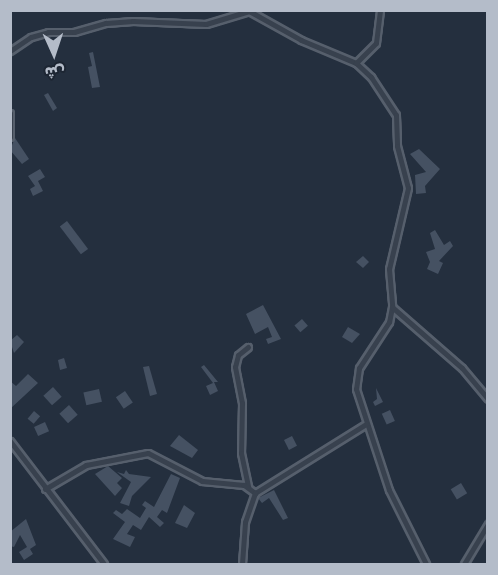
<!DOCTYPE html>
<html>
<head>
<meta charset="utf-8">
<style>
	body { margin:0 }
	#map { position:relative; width:498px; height:575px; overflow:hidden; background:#242f3e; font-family:Rubik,Vazirmatn,sans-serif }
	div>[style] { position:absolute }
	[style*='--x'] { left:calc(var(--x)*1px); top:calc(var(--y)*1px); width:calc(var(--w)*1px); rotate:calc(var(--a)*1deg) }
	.building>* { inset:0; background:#455162; transform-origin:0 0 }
	.roads { filter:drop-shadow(2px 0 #565f6c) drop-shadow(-2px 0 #565f6c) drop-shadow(0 2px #565f6c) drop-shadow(0 -2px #565f6c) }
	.street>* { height:5px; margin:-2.5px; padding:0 2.5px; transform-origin:2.5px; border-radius:2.5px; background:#38414e }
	span { translate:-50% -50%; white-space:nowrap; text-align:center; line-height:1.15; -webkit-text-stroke:5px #1d2633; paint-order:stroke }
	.frame { position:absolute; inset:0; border:12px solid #b4bcc9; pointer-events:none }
	.north { position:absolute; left:24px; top:24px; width:60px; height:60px; -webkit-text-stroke:4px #1d2633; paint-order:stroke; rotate:177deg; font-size:16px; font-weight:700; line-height:24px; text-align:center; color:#b4bcc9 }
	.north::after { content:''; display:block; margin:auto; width:21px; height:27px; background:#b4bcc9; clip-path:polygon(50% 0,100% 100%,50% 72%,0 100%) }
</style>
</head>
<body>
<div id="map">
	<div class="building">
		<i style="clip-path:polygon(93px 52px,100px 87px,92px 88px,88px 67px,92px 66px,89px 53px)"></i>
		<i style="clip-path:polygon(48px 93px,57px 108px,53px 111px,44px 95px)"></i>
		<i style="clip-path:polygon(15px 138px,29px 159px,22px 164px,10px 150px)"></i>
		<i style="clip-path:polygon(419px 149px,440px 169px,425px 186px,426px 193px,416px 194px,415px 175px,426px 172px,410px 154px)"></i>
		<i style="clip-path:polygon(40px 169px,45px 177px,38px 181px,43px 191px,33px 196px,30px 189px,35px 186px,28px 176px)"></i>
		<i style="left:67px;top:221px;width:35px;height:9px;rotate:53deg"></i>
		<i style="clip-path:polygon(435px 230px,444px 245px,450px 241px,453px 246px,439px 261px,443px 263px,438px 274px,427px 269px,430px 262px,426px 252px,435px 249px,430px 233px)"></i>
		<i style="clip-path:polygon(363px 256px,369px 262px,363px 268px,356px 262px)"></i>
		<i style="clip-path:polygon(263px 305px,281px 339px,268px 344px,266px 339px,272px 337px,268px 327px,255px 334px,246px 314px)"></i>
		<i style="left:302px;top:319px;width:9px;height:10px;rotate:49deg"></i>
		<i style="clip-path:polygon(348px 327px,360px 334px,352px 343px,342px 337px)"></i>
		<i style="clip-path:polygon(17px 335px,24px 342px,14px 353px,10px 341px)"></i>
		<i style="clip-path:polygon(64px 358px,67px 368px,60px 370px,58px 360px)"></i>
		<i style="clip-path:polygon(204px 365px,218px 382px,214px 382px,218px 391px,210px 395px,206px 386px,213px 383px,201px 367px)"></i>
		<i style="clip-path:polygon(149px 366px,157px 394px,150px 396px,143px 367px)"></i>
		<i style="clip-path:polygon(28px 374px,38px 383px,10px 409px,10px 381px,16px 386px)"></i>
		<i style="left:53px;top:387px;width:13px;height:13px;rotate:48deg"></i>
		<i style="clip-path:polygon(376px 388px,383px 402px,375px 406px,373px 402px,377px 399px)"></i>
		<i style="left:99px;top:389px;width:13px;height:16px;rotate:77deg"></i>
		<i style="left:125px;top:391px;width:14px;height:11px;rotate:56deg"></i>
		<i style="left:69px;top:405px;width:13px;height:13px;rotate:48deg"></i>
		<i style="left:390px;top:410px;width:12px;height:9px;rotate:66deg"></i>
		<i style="left:34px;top:411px;width:8px;height:10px;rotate:40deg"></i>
		<i style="left:45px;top:422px;width:10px;height:12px;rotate:66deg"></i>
		<i style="clip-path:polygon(179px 435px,198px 450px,192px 458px,170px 446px)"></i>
		<i style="left:292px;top:436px;width:11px;height:9px;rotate:63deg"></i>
		<i style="clip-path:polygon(108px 466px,122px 478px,117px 483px,122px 488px,115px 496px,95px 474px)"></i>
		<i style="clip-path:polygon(126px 470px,129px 474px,151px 477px,132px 496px,129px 506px,120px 503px,131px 482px,117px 472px,124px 474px)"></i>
		<i style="clip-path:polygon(171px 474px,180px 478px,167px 513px,162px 510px,157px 517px,164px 523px,160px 527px,149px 517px,141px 530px,133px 525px,127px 534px,135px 537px,130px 547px,113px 539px,125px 522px,113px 513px,116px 510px,122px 514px,127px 509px,140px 518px,146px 508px,142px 505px,145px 501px,154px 507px)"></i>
		<i style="left:461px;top:483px;width:12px;height:12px;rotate:59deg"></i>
		<i style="clip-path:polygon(274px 490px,288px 518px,283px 520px,269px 498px,262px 503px,258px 498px)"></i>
		<i style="clip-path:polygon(184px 505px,195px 513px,187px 528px,175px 523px)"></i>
		<i style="clip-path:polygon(26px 519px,36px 545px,30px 549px,33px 554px,24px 560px,19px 552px,27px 547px,20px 535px,14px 547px,10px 546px,10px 532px)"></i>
	</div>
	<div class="roads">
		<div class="street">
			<i style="--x:10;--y:51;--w:25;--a:-34"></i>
			<i style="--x:31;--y:37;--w:18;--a:-16"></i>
			<i style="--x:48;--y:32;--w:26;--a:0"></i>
			<i style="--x:74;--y:32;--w:33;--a:-16"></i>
			<i style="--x:106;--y:23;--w:27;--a:-4"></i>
			<i style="--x:133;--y:21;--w:73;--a:2.4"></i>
			<i style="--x:206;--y:24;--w:45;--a:-16.8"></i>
			<i style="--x:249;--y:11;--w:60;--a:29.1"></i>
			<i style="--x:301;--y:40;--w:60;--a:22.7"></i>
			<i style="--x:356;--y:63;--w:21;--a:43"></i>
			<i style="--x:371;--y:77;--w:45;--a:56.7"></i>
			<i style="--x:396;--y:115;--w:31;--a:88"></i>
			<i style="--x:397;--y:146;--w:43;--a:75.3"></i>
			<i style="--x:408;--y:188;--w:83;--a:103.2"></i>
			<i style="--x:389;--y:269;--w:38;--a:85"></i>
			<i style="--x:392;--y:307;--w:15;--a:101"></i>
			<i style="--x:389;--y:322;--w:55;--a:123.1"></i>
			<i style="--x:359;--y:368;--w:21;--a:98"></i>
			<i style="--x:356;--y:389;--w:106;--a:71.9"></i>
			<i style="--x:389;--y:490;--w:83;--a:63.4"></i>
			<i style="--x:356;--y:63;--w:28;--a:-45"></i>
			<i style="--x:376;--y:43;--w:33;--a:-83"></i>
			<i style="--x:10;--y:113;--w:24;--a:90"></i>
			<i style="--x:392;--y:307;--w:93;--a:41.1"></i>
			<i style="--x:462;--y:368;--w:40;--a:50"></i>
			<i style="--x:248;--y:347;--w:13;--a:141"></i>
			<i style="--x:238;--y:355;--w:12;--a:104"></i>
			<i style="--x:235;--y:367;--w:37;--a:79"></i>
			<i style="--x:242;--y:403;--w:50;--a:91.1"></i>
			<i style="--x:241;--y:453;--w:35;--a:78"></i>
			<i style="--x:10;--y:441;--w:155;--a:52.6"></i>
			<i style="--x:45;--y:489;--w:48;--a:-30.3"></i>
			<i style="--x:86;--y:465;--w:63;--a:-11"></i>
			<i style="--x:148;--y:453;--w:61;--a:27.4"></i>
			<i style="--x:202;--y:481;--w:42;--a:5.4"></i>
			<i style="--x:244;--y:485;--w:14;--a:36"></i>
			<i style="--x:255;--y:493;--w:131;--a:-31.9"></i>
			<i style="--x:242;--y:564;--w:42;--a:-85.9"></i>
			<i style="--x:245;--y:522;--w:31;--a:-71"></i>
			<i style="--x:464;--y:564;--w:47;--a:-59"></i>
		</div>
	</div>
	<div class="frame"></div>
	<div class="north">ش</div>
</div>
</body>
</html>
